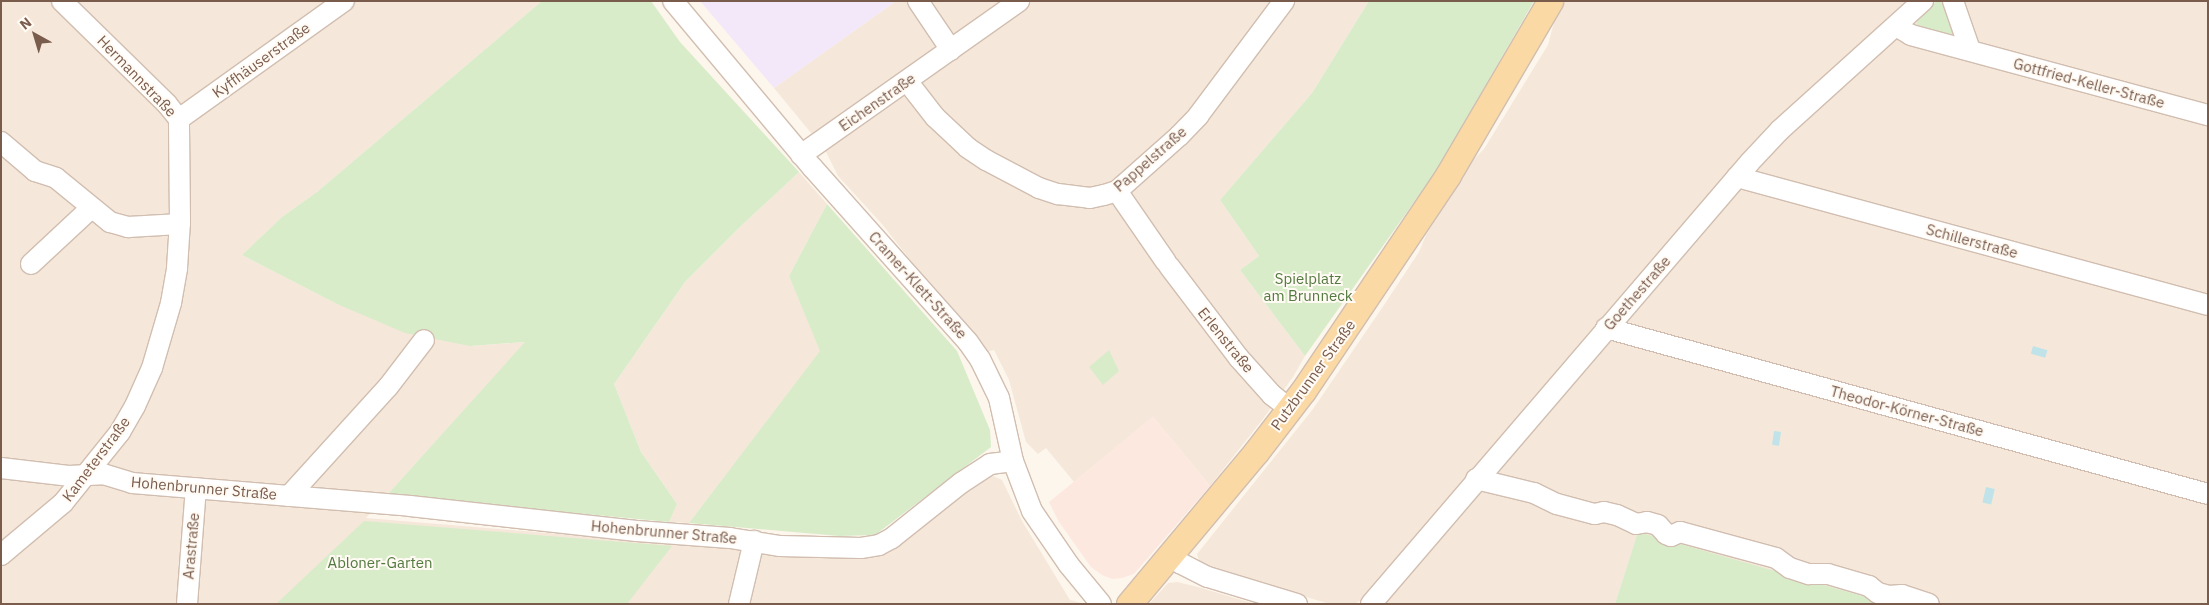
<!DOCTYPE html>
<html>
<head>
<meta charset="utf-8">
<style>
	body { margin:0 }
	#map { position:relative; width:2209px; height:605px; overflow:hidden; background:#fdf6ec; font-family:"IBM Plex Sans",sans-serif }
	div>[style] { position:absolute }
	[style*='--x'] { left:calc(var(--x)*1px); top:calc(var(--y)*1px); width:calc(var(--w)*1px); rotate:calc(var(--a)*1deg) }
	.residential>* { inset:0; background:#f5e8da }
	.commercial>* { inset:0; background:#fde8e0 }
	.education>* { inset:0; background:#f3e8fa }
	.green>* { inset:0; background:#d8ecc9 }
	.water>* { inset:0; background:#bfe3e8; transform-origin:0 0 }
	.roads { filter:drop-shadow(1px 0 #d1beb0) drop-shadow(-1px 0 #d1beb0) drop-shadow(0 1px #d1beb0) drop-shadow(0 -1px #d1beb0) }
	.minor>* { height:20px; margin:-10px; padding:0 10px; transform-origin:10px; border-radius:10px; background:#fff }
	.major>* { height:25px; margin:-12.5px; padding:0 12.5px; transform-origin:12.5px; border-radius:12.5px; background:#fbd9a5 }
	span { translate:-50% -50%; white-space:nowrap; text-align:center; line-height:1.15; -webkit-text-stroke:4px #fffaf3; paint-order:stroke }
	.street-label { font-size:15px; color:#7a5c4d }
	.park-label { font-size:15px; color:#537a41 }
	.frame { position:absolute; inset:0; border:2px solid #7a5c4d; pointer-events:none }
	.north { position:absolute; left:10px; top:10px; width:50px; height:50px; -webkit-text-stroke:4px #fffaf3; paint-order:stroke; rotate:321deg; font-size:14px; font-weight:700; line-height:20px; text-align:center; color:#7a5c4d }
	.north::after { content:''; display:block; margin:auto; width:18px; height:22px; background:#7a5c4d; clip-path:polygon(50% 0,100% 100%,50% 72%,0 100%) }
</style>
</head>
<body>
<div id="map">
	<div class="residential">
		<i style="clip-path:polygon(1px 1px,542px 1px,317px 192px,282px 217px,242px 255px,337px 304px,470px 346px,526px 342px,366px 518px,631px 540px,862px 553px,931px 516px,982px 480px,993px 476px,1002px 480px,1022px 521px,1070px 600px,1085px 604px,1px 604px)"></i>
		<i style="clip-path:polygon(896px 1px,1369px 1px,1312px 93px,1220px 200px,1259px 256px,1240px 270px,1305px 356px,1293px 377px,1263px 419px,1210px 486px,1153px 417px,1074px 482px,1046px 448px,1038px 454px,1026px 442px,1009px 380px,994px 350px,983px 353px,882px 224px,838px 176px,825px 150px,774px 88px)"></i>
		<i style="clip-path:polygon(1566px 1px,2208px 1px,2208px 604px,1890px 604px,1638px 533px,1615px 604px,1363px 604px,1359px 601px,1355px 604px,1330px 604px,1205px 567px,1199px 561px,1197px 554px,1313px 409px,1382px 308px,1419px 252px,1426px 235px,1471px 162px,1484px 149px,1548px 45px,1554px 22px)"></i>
		<i style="clip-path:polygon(799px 172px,827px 204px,789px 276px,821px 351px,689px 523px,669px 522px,677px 504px,641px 452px,614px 384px,685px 282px,742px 225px)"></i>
		<i style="clip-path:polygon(1177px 582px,1198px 587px,1255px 604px,1149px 604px,1168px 583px)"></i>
	</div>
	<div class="commercial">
		<i style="clip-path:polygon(1153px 417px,1210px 486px,1134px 574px,1122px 578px,1112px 579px,1102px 575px,1091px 567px,1059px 522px,1049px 502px)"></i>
	</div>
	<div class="education">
		<i style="clip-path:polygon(700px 1px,896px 1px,774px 88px)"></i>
	</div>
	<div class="green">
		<i style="clip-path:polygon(542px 1px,651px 1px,680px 42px,799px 172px,742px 225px,685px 282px,614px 384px,641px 452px,677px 504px,669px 522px,387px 495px,525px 342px,470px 346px,405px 333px,337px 304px,242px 255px,282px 217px,317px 192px)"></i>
		<i style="clip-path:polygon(1369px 1px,1534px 1px,1436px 171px,1305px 356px,1240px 270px,1259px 256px,1220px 200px,1312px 93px)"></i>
		<i style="clip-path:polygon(1937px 1px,1944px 1px,1949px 24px,1953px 32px,1950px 37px,1917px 28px,1916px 25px,1919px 18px)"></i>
		<i style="clip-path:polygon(827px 204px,957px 351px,990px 430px,991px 447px,875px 535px,839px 536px,689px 523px,820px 351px,789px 276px)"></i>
		<i style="clip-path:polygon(1109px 350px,1119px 371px,1103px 385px,1089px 367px)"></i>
		<i style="clip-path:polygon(364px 521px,672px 546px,627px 604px,276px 604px)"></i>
		<i style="clip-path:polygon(1638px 532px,1890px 604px,1615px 604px)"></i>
	</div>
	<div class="water">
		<i style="left:2033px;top:346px;width:15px;height:8px;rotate:16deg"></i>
		<i style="left:1774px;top:431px;width:7px;height:14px;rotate:8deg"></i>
		<i style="left:1986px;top:487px;width:9px;height:16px;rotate:13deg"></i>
	</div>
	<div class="roads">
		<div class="minor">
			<i style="--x:673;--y:1;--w:217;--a:50.1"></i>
			<i style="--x:812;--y:167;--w:234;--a:48.3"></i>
			<i style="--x:968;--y:342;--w:21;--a:55"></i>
			<i style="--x:980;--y:359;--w:43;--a:64"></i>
			<i style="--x:999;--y:398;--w:65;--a:77.5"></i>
			<i style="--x:1013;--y:461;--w:53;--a:69.2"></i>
			<i style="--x:1032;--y:511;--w:65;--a:55.6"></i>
			<i style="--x:1069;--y:565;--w:50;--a:50.6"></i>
			<i style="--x:918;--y:1;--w:59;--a:56"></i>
			<i style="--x:1953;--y:1;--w:52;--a:70.9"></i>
			<i style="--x:1896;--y:26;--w:17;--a:31"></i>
			<i style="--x:1911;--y:35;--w:308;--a:15.1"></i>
			<i style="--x:907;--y:81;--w:46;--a:52.1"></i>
			<i style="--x:935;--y:117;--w:45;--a:43.2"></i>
			<i style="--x:968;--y:148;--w:22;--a:34"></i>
			<i style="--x:986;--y:160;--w:60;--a:27.8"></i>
			<i style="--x:1039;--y:188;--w:20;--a:18"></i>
			<i style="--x:1058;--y:194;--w:32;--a:7"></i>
			<i style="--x:1090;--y:198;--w:14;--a:-12"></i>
			<i style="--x:1104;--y:195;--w:14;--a:-17"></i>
			<i style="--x:1117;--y:191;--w:83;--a:-41.6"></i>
			<i style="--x:1179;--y:136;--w:28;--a:-46"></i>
			<i style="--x:1198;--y:116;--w:144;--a:-53.2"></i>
			<i style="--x:179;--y:119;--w:203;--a:-35.6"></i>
			<i style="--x:1;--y:142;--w:45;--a:40.5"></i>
			<i style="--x:35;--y:171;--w:22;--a:18"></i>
			<i style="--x:56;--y:178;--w:70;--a:39.2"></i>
			<i style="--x:110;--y:222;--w:19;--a:16"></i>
			<i style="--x:128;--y:227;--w:52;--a:-3.3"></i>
			<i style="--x:801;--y:155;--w:267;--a:-35.2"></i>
			<i style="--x:1737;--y:177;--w:488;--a:15.2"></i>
			<i style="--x:1117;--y:191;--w:86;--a:55.4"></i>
			<i style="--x:31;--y:264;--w:82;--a:-43"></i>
			<i style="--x:1169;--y:266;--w:114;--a:52.8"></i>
			<i style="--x:1238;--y:357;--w:51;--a:48.2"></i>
			<i style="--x:1272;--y:395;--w:23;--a:38"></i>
			<i style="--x:1606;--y:328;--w:624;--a:15.42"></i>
			<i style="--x:1;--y:468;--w:68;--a:6.7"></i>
			<i style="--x:69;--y:476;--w:34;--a:-3"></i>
			<i style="--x:103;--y:474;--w:30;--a:17"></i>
			<i style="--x:132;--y:483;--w:279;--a:4.7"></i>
			<i style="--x:410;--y:506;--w:228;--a:6.3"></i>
			<i style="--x:637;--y:531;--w:93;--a:4.3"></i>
			<i style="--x:730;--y:538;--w:51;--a:9.1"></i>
			<i style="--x:780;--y:546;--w:81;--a:1.4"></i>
			<i style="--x:861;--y:548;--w:18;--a:-9"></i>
			<i style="--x:879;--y:545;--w:15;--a:-28"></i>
			<i style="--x:892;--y:538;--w:88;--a:-38.6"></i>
			<i style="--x:961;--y:483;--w:35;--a:-33"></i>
			<i style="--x:990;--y:464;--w:23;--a:-7"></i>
			<i style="--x:1476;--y:479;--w:60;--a:13.6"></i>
			<i style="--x:1534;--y:493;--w:25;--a:26"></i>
			<i style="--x:1557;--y:504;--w:39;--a:15"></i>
			<i style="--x:1595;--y:514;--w:9;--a:-13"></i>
			<i style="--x:1604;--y:512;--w:13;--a:13"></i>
			<i style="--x:1617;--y:515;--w:21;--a:25"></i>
			<i style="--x:1636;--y:524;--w:11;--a:-10"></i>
			<i style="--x:1647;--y:522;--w:11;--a:15"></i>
			<i style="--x:1658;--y:525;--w:12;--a:48"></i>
			<i style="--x:1666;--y:534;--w:5;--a:22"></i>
			<i style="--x:1671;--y:536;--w:10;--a:-24"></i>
			<i style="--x:1680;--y:532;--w:99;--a:15.2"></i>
			<i style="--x:1776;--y:558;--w:17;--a:36"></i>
			<i style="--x:1790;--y:568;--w:20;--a:18"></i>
			<i style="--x:1809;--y:574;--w:19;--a:0"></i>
			<i style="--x:1828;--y:574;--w:43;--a:16.3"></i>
			<i style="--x:1869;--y:586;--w:11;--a:38"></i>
			<i style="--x:1878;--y:593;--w:11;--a:15"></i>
			<i style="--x:1889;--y:596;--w:13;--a:-4"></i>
			<i style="--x:1902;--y:595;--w:28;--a:18"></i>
			<i style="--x:289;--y:496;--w:147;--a:-47.8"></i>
			<i style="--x:388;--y:387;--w:59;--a:-52.5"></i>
			<i style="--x:1;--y:555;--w:81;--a:-40"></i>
			<i style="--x:63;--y:503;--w:91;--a:-51.2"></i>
			<i style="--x:120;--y:432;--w:30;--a:-60"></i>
			<i style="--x:135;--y:406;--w:42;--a:-65.9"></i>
			<i style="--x:152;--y:368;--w:68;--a:-73.7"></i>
			<i style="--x:171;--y:303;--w:36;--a:-80"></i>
			<i style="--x:177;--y:268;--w:47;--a:-86.3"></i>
			<i style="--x:180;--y:221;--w:102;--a:-90.6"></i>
			<i style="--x:179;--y:119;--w:19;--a:-129"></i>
			<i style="--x:167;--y:104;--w:147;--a:-135.6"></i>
			<i style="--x:1170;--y:555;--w:13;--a:39"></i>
			<i style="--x:1180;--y:563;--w:31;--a:27"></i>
			<i style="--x:1208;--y:577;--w:93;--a:16.9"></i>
			<i style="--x:187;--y:604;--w:116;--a:-85.6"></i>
			<i style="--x:739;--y:604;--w:65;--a:-76.6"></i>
			<i style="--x:1371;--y:604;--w:582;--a:-49.39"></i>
			<i style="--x:1750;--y:162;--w:44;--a:-46.8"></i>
			<i style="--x:1780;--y:130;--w:193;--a:-42.1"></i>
		</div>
		<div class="major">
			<i style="--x:1129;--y:604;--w:198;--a:-50.1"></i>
			<i style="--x:1256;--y:452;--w:77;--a:-52.4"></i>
			<i style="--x:1303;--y:391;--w:260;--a:-56.1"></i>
			<i style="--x:1448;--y:175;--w:202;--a:-59.6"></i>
		</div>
	</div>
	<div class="street-label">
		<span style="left:261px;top:60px;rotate:-36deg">Kyffhäuserstraße</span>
		<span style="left:137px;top:76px;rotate:46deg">Hermannstraße</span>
		<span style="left:2089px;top:83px;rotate:15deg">Gottfried-Keller-Straße</span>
		<span style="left:877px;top:102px;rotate:-35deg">Eichenstraße</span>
		<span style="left:1150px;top:159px;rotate:-41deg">Pappelstraße</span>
		<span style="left:1972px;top:241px;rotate:15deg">Schillerstraße</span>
		<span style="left:918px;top:285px;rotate:48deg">Cramer-Klett-Straße</span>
		<span style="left:1637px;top:293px;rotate:-49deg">Goethestraße</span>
		<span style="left:1226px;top:340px;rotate:51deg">Erlenstraße</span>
		<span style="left:1313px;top:375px;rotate:-54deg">Putzbrunner Straße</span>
		<span style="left:1907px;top:411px;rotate:15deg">Theodor-Körner-Straße</span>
		<span style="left:96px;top:459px;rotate:-53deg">Kameterstraße</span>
		<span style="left:204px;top:488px;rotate:5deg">Hohenbrunner Straße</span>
		<span style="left:664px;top:532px;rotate:5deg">Hohenbrunner Straße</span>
		<span style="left:191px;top:546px;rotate:-85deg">Arastraße</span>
	</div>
	<div class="park-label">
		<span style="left:1308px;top:287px">Spielplatz<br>am Brunneck</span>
		<span style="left:380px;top:563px">Abloner-Garten</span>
	</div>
	<div class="frame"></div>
	<div class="north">N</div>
</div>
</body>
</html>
